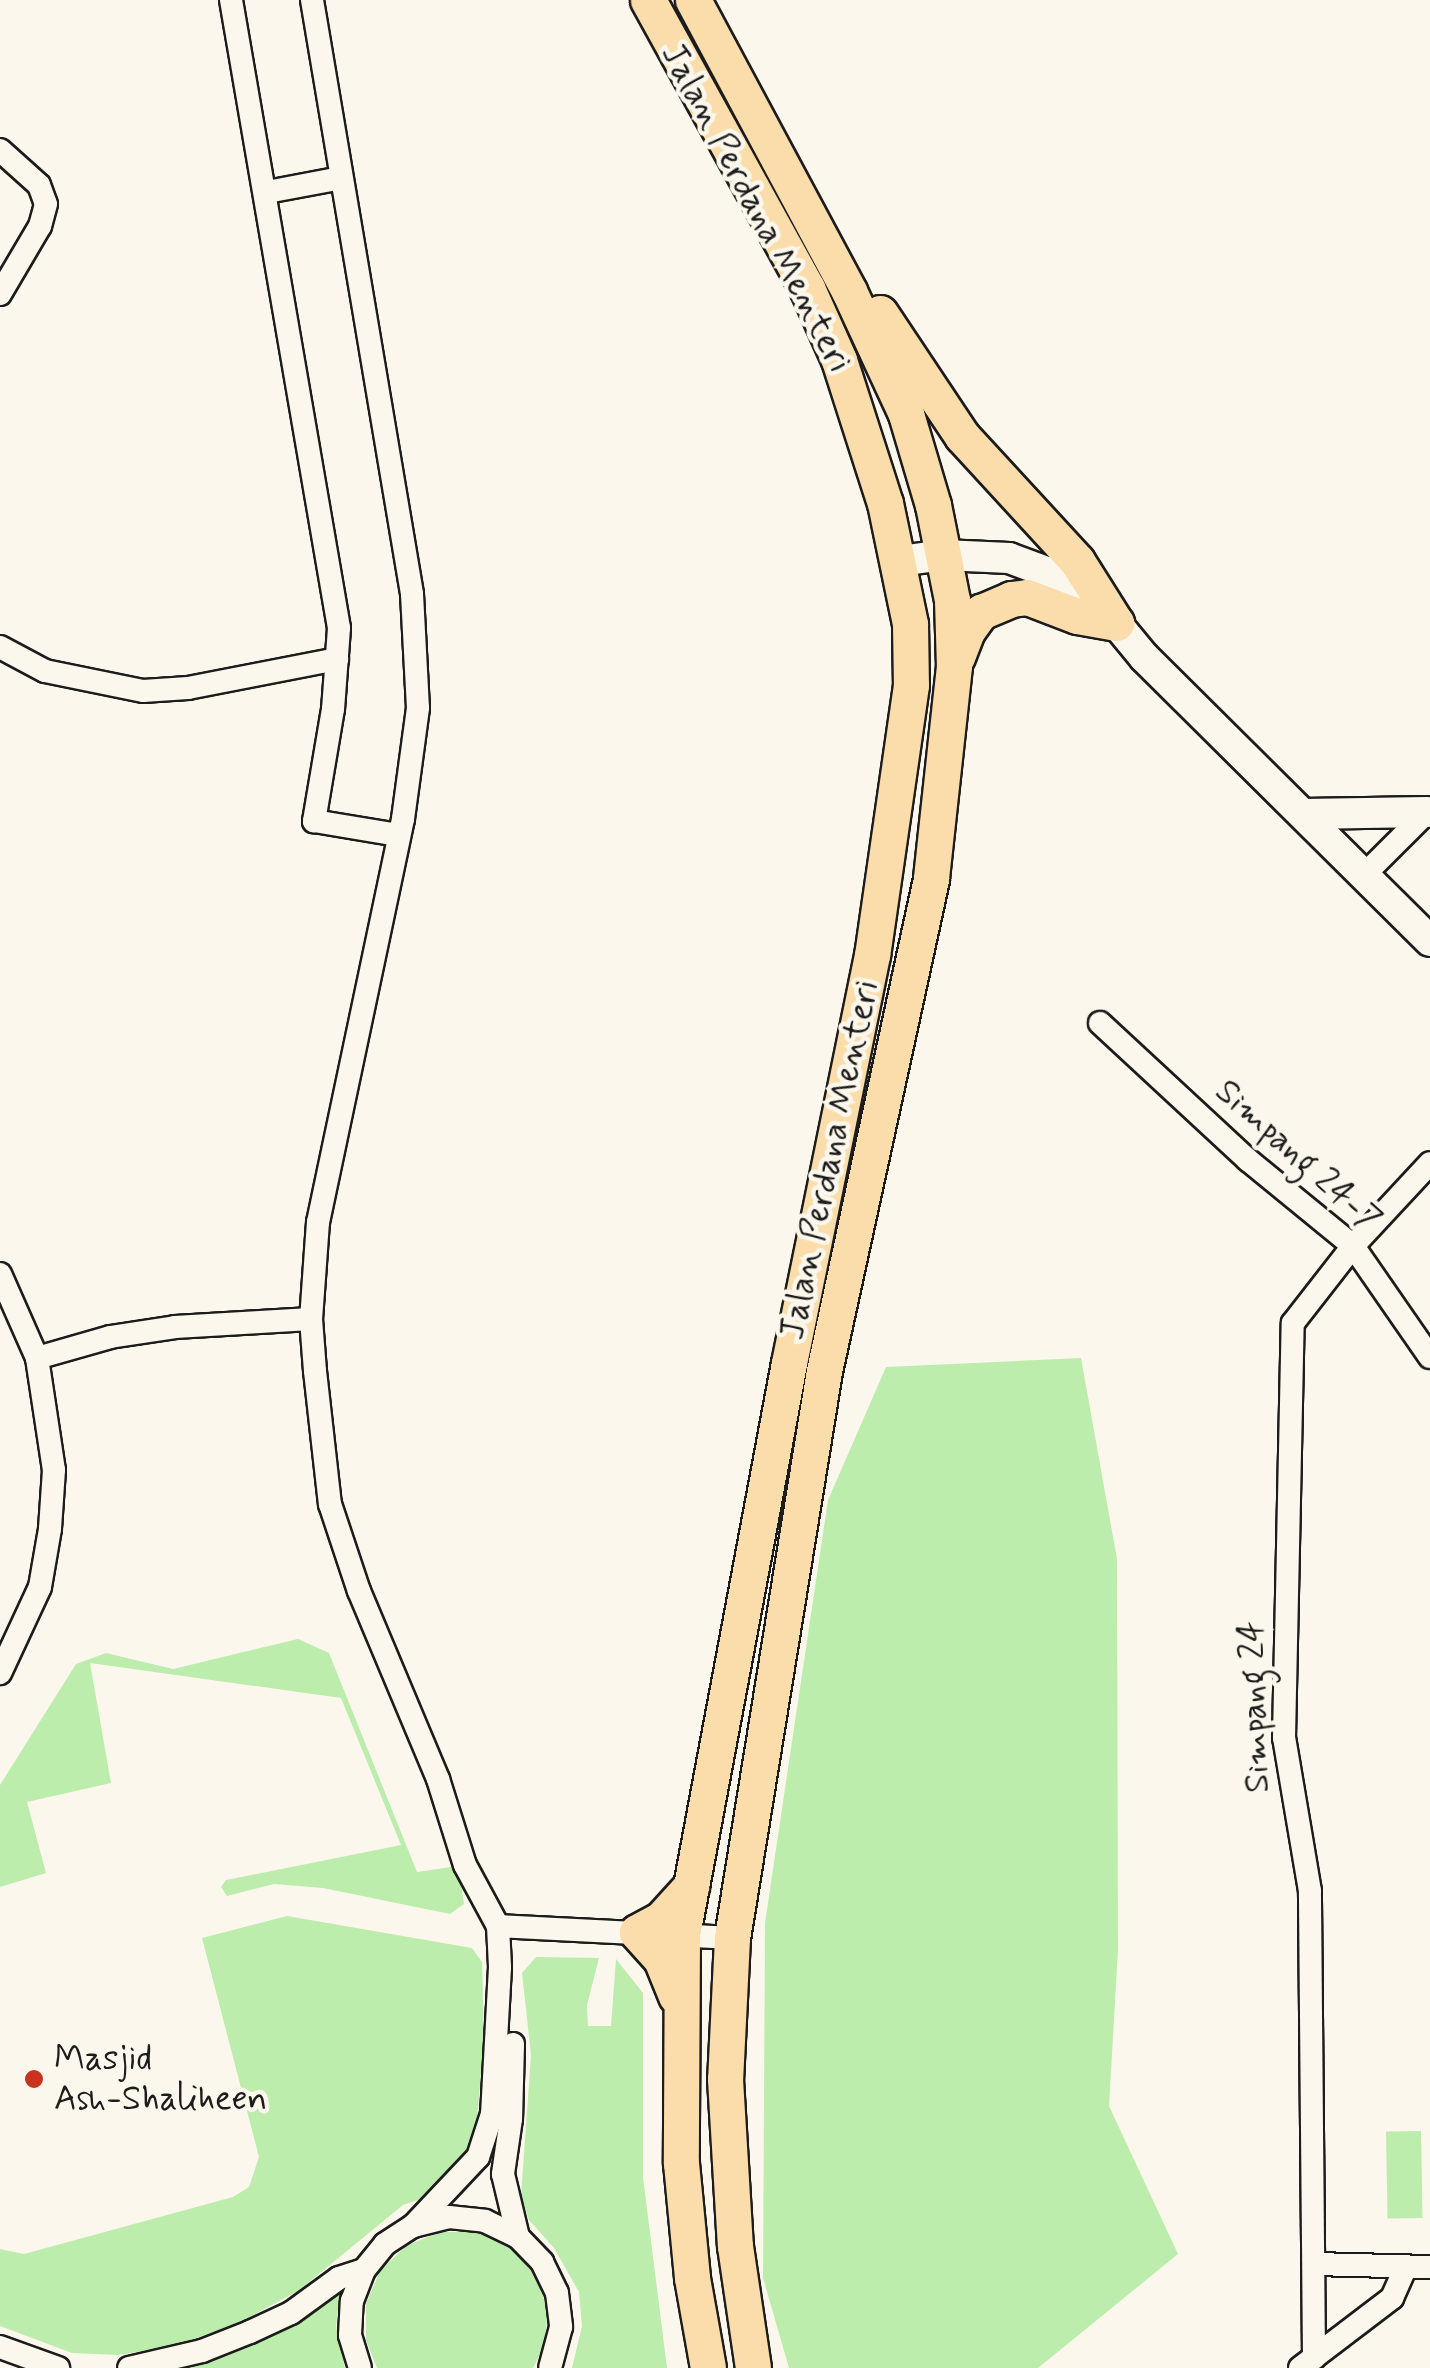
<!DOCTYPE html>
<html>
<head>
<meta charset="utf-8">
<style>
	body { margin:0 }
	#map { position:relative; width:1430px; height:2368px; overflow:hidden; background:#fbf7ec; font-family:Mynerve,sans-serif }
	div>[style] { position:absolute }
	[style*='--x'] { left:calc(var(--x)*1px); top:calc(var(--y)*1px); width:calc(var(--w)*1px); rotate:calc(var(--a)*1deg) }
	.green>* { inset:0; background:#bdedac; transform-origin:0 0 }
	.roads { filter:drop-shadow(2px 0 #1c1c1c) drop-shadow(-2px 0 #1c1c1c) drop-shadow(0 2px #1c1c1c) drop-shadow(0 -2px #1c1c1c) }
	.street>* { height:22px; margin:-11px; padding:0 11px; transform-origin:11px; border-radius:11px; background:#fbf7ec }
	.secondary>* { height:30px; margin:-15px; padding:0 15px; transform-origin:15px; border-radius:15px; background:#fbf7ec }
	.primary>* { height:35px; margin:-17.5px; padding:0 17.5px; transform-origin:17.5px; border-radius:17.5px; background:#fbddab }
	.dots>* { width:28px; height:28px; translate:-50% -50%; box-sizing:border-box; border:5px solid #fbf7ec; border-radius:50% }
	span { translate:-50% -50%; white-space:nowrap; text-align:center; line-height:1.15; -webkit-text-stroke:9px #fbf7ec; paint-order:stroke }
	.street-label { font-size:35px; color:#1c1c1c }
	.poi-label { font-size:35px; color:#1c1c1c }
	.left { translate:0 -50%; text-align:left }
</style>
</head>
<body>
<div id="map">
	<div class="green">
		<i style="clip-path:polygon(1081px 1358px,1117px 1559px,1118px 1950px,1109px 2106px,1178px 2254px,1038px 2368px,789px 2368px,763px 2278px,765px 1923px,828px 1500px,886px 1367px)"></i>
		<i style="clip-path:polygon(298px 1639px,329px 1653px,417px 1872px,458px 1866px,464px 1904px,450px 1914px,323px 1888px,274px 1884px,227px 1896px,221px 1887px,226px 1880px,401px 1845px,341px 1698px,90px 1663px,111px 1783px,27px 1802px,46px 1873px,0 1887px,0 1785px,76px 1664px,106px 1653px,173px 1669px)"></i>
		<i style="clip-path:polygon(287px 1916px,472px 1948px,482px 1962px,484px 2038px,477px 2119px,466px 2154px,427px 2197px,403px 2205px,298px 2291px,238px 2323px,174px 2346px,118px 2355px,72px 2353px,0 2326px,0 2249px,24px 2254px,233px 2197px,249px 2187px,259px 2157px,202px 1938px)"></i>
		<i style="clip-path:polygon(536px 1957px,599px 1958px,587px 2005px,588px 2026px,611px 2026px,616px 1959px,643px 1993px,643px 2177px,667px 2368px,572px 2368px,582px 2326px,579px 2292px,554px 2248px,529px 2220px,521px 2196px,531px 2055px,522px 1973px)"></i>
		<i style="left:1421px;top:2131px;width:87px;height:35px;rotate:89deg"></i>
		<i style="clip-path:polygon(440px 2232px,476px 2232px,510px 2247px,535px 2275px,548px 2310px,544px 2347px,533px 2368px,377px 2368px,366px 2340px,366px 2304px,380px 2271px,406px 2246px)"></i>
		<i style="clip-path:polygon(340px 2293px,336px 2326px,345px 2368px,190px 2368px,276px 2332px)"></i>
	</div>
	<div class="roads">
		<div class="street">
			<i style="--x:231;--y:0;--w:637;--a:80.24"></i>
			<i style="--x:339;--y:628;--w:81;--a:94.2"></i>
			<i style="--x:333;--y:709;--w:114;--a:99.6"></i>
			<i style="--x:314;--y:821;--w:86;--a:9.4"></i>
			<i style="--x:312;--y:0;--w:602;--a:80.44"></i>
			<i style="--x:412;--y:594;--w:114;--a:87"></i>
			<i style="--x:418;--y:708;--w:112;--a:97.7"></i>
			<i style="--x:403;--y:819;--w:412;--a:101.9"></i>
			<i style="--x:318;--y:1222;--w:97;--a:94.1"></i>
			<i style="--x:311;--y:1319;--w:52;--a:85.6"></i>
			<i style="--x:315;--y:1371;--w:134;--a:83.6"></i>
			<i style="--x:330;--y:1504;--w:92;--a:71.6"></i>
			<i style="--x:359;--y:1591;--w:204;--a:67.2"></i>
			<i style="--x:438;--y:1779;--w:90;--a:72.6"></i>
			<i style="--x:465;--y:1865;--w:69;--a:61.6"></i>
			<i style="--x:498;--y:1926;--w:41;--a:87.2"></i>
			<i style="--x:500;--y:1967;--w:147;--a:93.1"></i>
			<i style="--x:492;--y:2114;--w:45;--a:108"></i>
			<i style="--x:478;--y:2157;--w:95;--a:133.3"></i>
			<i style="--x:0;--y:150;--w:52;--a:41.9"></i>
			<i style="--x:39;--y:185;--w:20;--a:70"></i>
			<i style="--x:46;--y:204;--w:23;--a:105"></i>
			<i style="--x:40;--y:226;--w:79;--a:120.5"></i>
			<i style="--x:267;--y:192;--w:75;--a:-10.7"></i>
			<i style="--x:0;--y:647;--w:51;--a:28.1"></i>
			<i style="--x:45;--y:671;--w:100;--a:11.5"></i>
			<i style="--x:143;--y:691;--w:45;--a:-3.8"></i>
			<i style="--x:188;--y:688;--w:152;--a:-11"></i>
			<i style="--x:1364;--y:875;--w:93;--a:-45"></i>
			<i style="--x:1100;--y:1023;--w:202;--a:42.8"></i>
			<i style="--x:1248;--y:1160;--w:136;--a:39.3"></i>
			<i style="--x:1353;--y:1246;--w:135;--a:55.3"></i>
			<i style="--x:0;--y:1274;--w:92;--a:66.2"></i>
			<i style="--x:37;--y:1358;--w:113;--a:81.4"></i>
			<i style="--x:54;--y:1470;--w:59;--a:93.9"></i>
			<i style="--x:50;--y:1529;--w:59;--a:99.8"></i>
			<i style="--x:40;--y:1587;--w:95;--a:114.9"></i>
			<i style="--x:37;--y:1358;--w:76;--a:-16"></i>
			<i style="--x:110;--y:1337;--w:66;--a:-8.7"></i>
			<i style="--x:175;--y:1327;--w:136;--a:-3.4"></i>
			<i style="--x:498;--y:1926;--w:234;--a:2.9"></i>
			<i style="--x:513;--y:2044;--w:75;--a:91.5"></i>
			<i style="--x:511;--y:2119;--w:56;--a:98.3"></i>
			<i style="--x:503;--y:2174;--w:65;--a:76.6"></i>
			<i style="--x:1314;--y:2264;--w:116;--a:1.5"></i>
			<i style="--x:0;--y:2347;--w:62;--a:19.9"></i>
			<i style="--x:1314;--y:2358;--w:467;--a:-90.5"></i>
			<i style="--x:1310;--y:1891;--w:155;--a:-99.6"></i>
			<i style="--x:1284;--y:1738;--w:415;--a:-88.8"></i>
			<i style="--x:1293;--y:1323;--w:98;--a:-52.1"></i>
			<i style="--x:1353;--y:1246;--w:113;--a:-47.1"></i>
			<i style="--x:129;--y:2368;--w:75;--a:-13.1"></i>
			<i style="--x:202;--y:2351;--w:52;--a:-21.6"></i>
			<i style="--x:250;--y:2332;--w:45;--a:-24.9"></i>
			<i style="--x:291;--y:2313;--w:59;--a:-36.1"></i>
			<i style="--x:339;--y:2278;--w:26;--a:-18"></i>
			<i style="--x:360;--y:2368;--w:34;--a:-107"></i>
			<i style="--x:350;--y:2335;--w:34;--a:-87"></i>
			<i style="--x:352;--y:2301;--w:33;--a:-69"></i>
			<i style="--x:364;--y:2270;--w:33;--a:-51"></i>
			<i style="--x:385;--y:2244;--w:33;--a:-33"></i>
			<i style="--x:413;--y:2226;--w:37;--a:-14"></i>
			<i style="--x:449;--y:2217;--w:36;--a:6"></i>
			<i style="--x:485;--y:2221;--w:37;--a:26"></i>
			<i style="--x:518;--y:2237;--w:35;--a:46"></i>
			<i style="--x:542;--y:2262;--w:34;--a:64"></i>
			<i style="--x:557;--y:2293;--w:34;--a:83"></i>
			<i style="--x:561;--y:2327;--w:42;--a:105"></i>
			<i style="--x:1300;--y:2368;--w:116;--a:-37.3"></i>
			<i style="--x:1392;--y:2298;--w:35;--a:-66"></i>
		</div>
		<div class="secondary">
			<i style="--x:900;--y:561;--w:43;--a:-7.9"></i>
			<i style="--x:943;--y:555;--w:66;--a:2.6"></i>
			<i style="--x:1009;--y:558;--w:49;--a:20.3"></i>
			<i style="--x:1055;--y:575;--w:78;--a:38.2"></i>
			<i style="--x:1116;--y:623;--w:44;--a:50.5"></i>
			<i style="--x:1144;--y:657;--w:403;--a:44.8"></i>
			<i style="--x:1303;--y:814;--w:124;--a:-0.9"></i>
		</div>
		<div class="primary">
			<i style="--x:648;--y:0;--w:329;--a:61.1"></i>
			<i style="--x:807;--y:288;--w:79;--a:66"></i>
			<i style="--x:839;--y:360;--w:150;--a:72.2"></i>
			<i style="--x:885;--y:503;--w:124;--a:78.3"></i>
			<i style="--x:910;--y:624;--w:61;--a:89.1"></i>
			<i style="--x:911;--y:685;--w:273;--a:98.2"></i>
			<i style="--x:872;--y:955;--w:416;--a:101.5"></i>
			<i style="--x:789;--y:1363;--w:581;--a:100.61"></i>
			<i style="--x:682;--y:1934;--w:229;--a:90.3"></i>
			<i style="--x:681;--y:2163;--w:116;--a:84.5"></i>
			<i style="--x:692;--y:2278;--w:91;--a:79.9"></i>
			<i style="--x:693;--y:0;--w:330;--a:61.8"></i>
			<i style="--x:849;--y:291;--w:136;--a:65.1"></i>
			<i style="--x:906;--y:414;--w:95;--a:73.5"></i>
			<i style="--x:933;--y:505;--w:97;--a:78.7"></i>
			<i style="--x:952;--y:600;--w:66;--a:88.3"></i>
			<i style="--x:954;--y:666;--w:214;--a:96.2"></i>
			<i style="--x:931;--y:879;--w:504;--a:102.27"></i>
			<i style="--x:824;--y:1371;--w:574;--a:99.22"></i>
			<i style="--x:732;--y:1938;--w:141;--a:92.8"></i>
			<i style="--x:725;--y:2079;--w:167;--a:86.6"></i>
			<i style="--x:735;--y:2246;--w:123;--a:81.6"></i>
			<i style="--x:880;--y:313;--w:148;--a:56.3"></i>
			<i style="--x:962;--y:436;--w:170;--a:47.4"></i>
			<i style="--x:1077;--y:561;--w:73;--a:57.8"></i>
			<i style="--x:957;--y:657;--w:28;--a:-69"></i>
			<i style="--x:967;--y:631;--w:24;--a:-54"></i>
			<i style="--x:981;--y:612;--w:33;--a:-23"></i>
			<i style="--x:1011;--y:599;--w:16;--a:-7"></i>
			<i style="--x:1027;--y:597;--w:53;--a:20.8"></i>
			<i style="--x:1077;--y:616;--w:40;--a:10"></i>
			<i style="--x:676;--y:1996;--w:40;--a:-112"></i>
			<i style="--x:661;--y:1959;--w:36;--a:-132"></i>
			<i style="--x:637;--y:1932;--w:27;--a:-28"></i>
			<i style="--x:661;--y:1919;--w:45;--a:-47.7"></i>
		</div>
	</div>
	<div class="dots">
		<i style="left:34px;top:2079px;background:#c8321e"></i>
	</div>
	<div class="street-label">
		<span style="left:756px;top:208px;rotate:62deg">Jalan Perdana Menteri</span>
		<span style="left:1298px;top:1156px;rotate:42deg">Simpang 24-7</span>
		<span style="left:830px;top:1160px;rotate:-78deg">Jalan Perdana Menteri</span>
		<span style="left:1255px;top:1707px;rotate:-92deg">Simpang 24</span>
	</div>
	<div class="poi-label">
		<span class="left" style="left:54px;top:2079px">Masjid<br>Ash-Shaliheen</span>
	</div>
</div>
</body>
</html>
